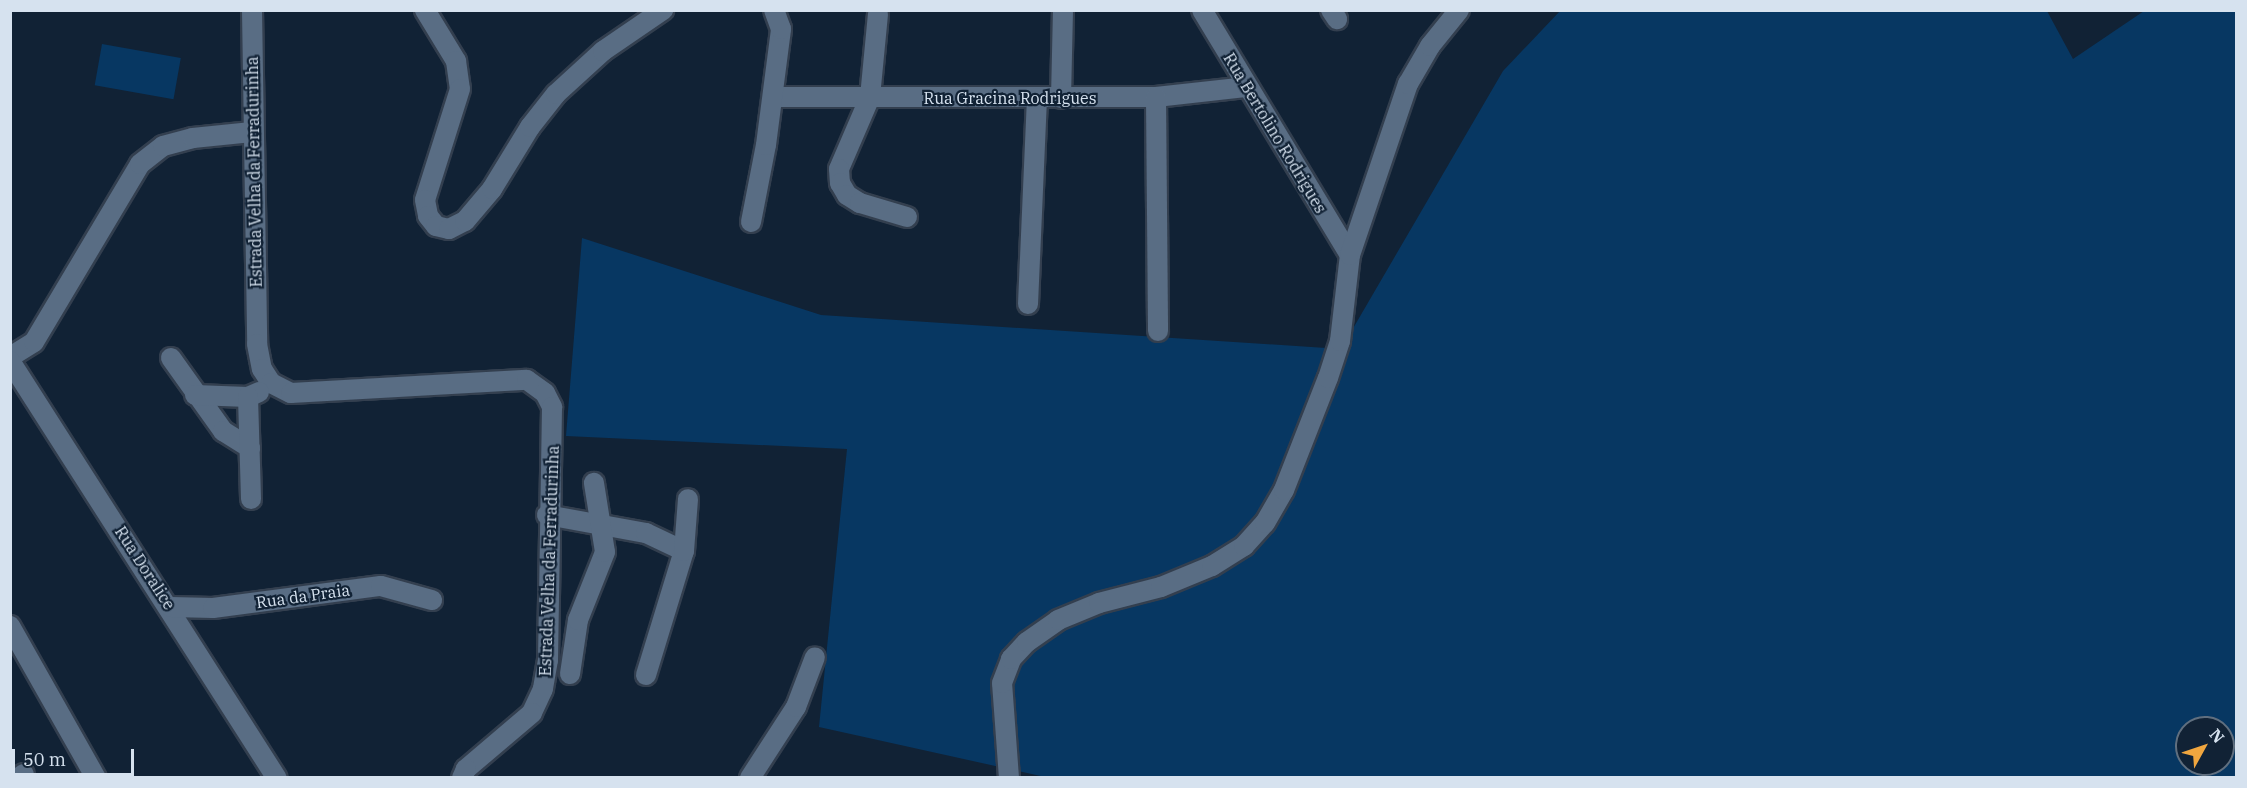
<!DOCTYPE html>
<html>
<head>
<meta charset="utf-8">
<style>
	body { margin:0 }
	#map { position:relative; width:2247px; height:788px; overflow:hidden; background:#112235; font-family:"IBM Plex Serif",serif }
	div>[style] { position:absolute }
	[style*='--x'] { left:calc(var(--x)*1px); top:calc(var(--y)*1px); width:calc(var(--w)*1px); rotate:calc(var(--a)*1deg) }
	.green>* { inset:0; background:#073762; transform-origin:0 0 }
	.roads { filter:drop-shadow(2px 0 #333f4f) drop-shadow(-2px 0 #333f4f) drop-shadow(0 2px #333f4f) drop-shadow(0 -2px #333f4f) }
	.street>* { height:20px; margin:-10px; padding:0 10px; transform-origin:10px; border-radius:10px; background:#596d84 }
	span { translate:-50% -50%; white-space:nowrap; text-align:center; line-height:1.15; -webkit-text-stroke:4.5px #112235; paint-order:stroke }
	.street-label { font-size:16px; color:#d6e2ef }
	.frame { position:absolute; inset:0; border:12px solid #d6e2ef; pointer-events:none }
	.north { position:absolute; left:2175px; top:716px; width:60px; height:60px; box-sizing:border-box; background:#112235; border:2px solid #606f7f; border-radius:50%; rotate:50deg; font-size:16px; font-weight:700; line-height:24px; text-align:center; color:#d6e2ef }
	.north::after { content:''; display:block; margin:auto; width:21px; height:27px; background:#f0a63f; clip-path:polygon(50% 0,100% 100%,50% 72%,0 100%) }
	.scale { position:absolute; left:12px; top:749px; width:122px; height:27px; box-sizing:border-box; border:3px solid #d6e2ef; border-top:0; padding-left:8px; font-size:18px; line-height:21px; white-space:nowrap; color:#d6e2ef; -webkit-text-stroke:4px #112235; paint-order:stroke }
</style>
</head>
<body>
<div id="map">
	<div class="green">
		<i style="clip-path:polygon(evenodd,1560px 11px,2047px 11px,2073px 59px,2144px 11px,2236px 11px,2236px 777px,1045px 777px,819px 727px,847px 449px,566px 436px,582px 238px,821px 315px,1341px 349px,1503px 71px,1560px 11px,2187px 728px,2223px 728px,2223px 764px,2187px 764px,2187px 728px)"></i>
		<i style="left:102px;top:44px;width:80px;height:42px;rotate:10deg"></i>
	</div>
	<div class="roads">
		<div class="street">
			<i style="--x:252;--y:10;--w:334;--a:89.1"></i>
			<i style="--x:257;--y:344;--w:25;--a:79"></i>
			<i style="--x:262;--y:369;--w:17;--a:57"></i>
			<i style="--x:271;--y:383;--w:22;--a:27"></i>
			<i style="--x:291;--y:393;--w:236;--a:-3.2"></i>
			<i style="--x:527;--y:380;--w:22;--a:36"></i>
			<i style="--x:545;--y:393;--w:16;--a:63"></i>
			<i style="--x:552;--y:407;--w:253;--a:90.9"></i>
			<i style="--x:548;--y:660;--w:29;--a:100"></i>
			<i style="--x:543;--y:689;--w:26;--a:115"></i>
			<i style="--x:532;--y:713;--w:87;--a:139.7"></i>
			<i style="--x:466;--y:769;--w:10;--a:114"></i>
			<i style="--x:425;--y:10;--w:60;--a:58.7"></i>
			<i style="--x:456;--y:61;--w:28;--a:82"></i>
			<i style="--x:460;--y:89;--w:116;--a:107.5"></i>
			<i style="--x:425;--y:200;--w:16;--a:79"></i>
			<i style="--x:428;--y:216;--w:13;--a:51"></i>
			<i style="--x:436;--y:226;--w:13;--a:13"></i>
			<i style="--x:449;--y:229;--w:18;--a:-27"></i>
			<i style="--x:465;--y:221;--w:42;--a:-49.8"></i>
			<i style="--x:492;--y:189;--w:73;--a:-58.5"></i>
			<i style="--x:530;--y:127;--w:42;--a:-51.8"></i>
			<i style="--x:556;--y:94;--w:64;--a:-42.5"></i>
			<i style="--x:603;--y:51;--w:73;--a:-34.3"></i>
			<i style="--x:1202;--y:10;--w:286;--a:58.9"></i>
			<i style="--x:1331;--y:10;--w:11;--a:56"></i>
			<i style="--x:878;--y:14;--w:83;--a:95.5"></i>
			<i style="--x:870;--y:97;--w:78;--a:113.3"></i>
			<i style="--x:839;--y:169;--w:14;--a:86"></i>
			<i style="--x:840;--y:183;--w:14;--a:60"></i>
			<i style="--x:847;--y:195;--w:15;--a:32"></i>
			<i style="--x:860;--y:203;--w:49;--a:16.6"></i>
			<i style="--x:773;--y:97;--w:383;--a:0"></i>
			<i style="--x:1156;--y:97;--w:92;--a:-6.3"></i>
			<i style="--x:1156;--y:97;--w:234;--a:89.5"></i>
			<i style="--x:1061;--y:98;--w:88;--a:-88.7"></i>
			<i style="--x:751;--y:222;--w:78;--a:-79"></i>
			<i style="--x:766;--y:145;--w:117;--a:-82.6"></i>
			<i style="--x:781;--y:29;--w:20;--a:-110"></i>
			<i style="--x:1028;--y:304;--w:206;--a:-87.5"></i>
			<i style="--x:10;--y:357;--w:28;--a:-32"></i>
			<i style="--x:34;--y:342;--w:207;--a:-59.2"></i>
			<i style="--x:140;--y:164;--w:29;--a:-38"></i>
			<i style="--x:163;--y:146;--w:31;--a:-15"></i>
			<i style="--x:193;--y:138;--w:59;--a:-5.8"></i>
			<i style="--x:171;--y:358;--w:90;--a:54.5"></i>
			<i style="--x:223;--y:431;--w:32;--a:32"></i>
			<i style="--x:10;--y:361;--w:495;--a:57.4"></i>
			<i style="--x:195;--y:395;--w:53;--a:2.2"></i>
			<i style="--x:248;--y:397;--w:12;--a:-24"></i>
			<i style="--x:248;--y:397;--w:102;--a:88.3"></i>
			<i style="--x:547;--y:515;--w:101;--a:10.3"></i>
			<i style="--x:646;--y:533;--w:42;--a:25.3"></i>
			<i style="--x:171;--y:607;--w:42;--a:1.4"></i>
			<i style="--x:213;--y:608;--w:169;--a:-7.5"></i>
			<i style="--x:381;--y:586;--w:53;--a:15.4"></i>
			<i style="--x:10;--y:626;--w:175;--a:60.5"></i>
			<i style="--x:570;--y:674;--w:55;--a:-81.6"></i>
			<i style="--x:578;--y:620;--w:73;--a:-68.3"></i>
			<i style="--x:605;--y:552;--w:70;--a:-99.1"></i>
			<i style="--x:646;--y:675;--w:130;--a:-73"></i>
			<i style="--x:684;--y:551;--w:52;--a:-85.6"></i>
			<i style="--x:18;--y:778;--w:7;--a:-34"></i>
			<i style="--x:750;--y:778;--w:85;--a:-57.1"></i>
			<i style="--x:796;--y:707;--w:53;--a:-69.2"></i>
			<i style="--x:1009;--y:778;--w:95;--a:-94.2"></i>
			<i style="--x:1002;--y:683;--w:26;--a:-69"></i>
			<i style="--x:1011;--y:659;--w:23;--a:-47"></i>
			<i style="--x:1027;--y:642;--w:38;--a:-35"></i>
			<i style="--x:1058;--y:620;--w:44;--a:-22.5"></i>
			<i style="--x:1099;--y:603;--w:64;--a:-14.5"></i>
			<i style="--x:1161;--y:587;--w:55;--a:-22.4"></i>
			<i style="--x:1212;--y:566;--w:38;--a:-32"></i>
			<i style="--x:1244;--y:546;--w:31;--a:-48"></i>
			<i style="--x:1265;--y:523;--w:38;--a:-60"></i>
			<i style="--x:1284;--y:490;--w:120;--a:-68.6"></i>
			<i style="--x:1328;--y:378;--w:39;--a:-72"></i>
			<i style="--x:1340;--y:341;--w:87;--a:-83.4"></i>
			<i style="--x:1350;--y:255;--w:181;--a:-71.3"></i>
			<i style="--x:1408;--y:84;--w:44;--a:-59.9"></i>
			<i style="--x:1430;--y:46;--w:46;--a:-51.1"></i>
		</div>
	</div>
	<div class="street-label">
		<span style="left:1010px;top:98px">Rua Gracina Rodrigues</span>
		<span style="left:1275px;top:133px;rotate:59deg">Rua Bertolino Rodrigues</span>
		<span style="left:254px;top:172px;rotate:-91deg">Estrada Velha da Ferradurinha</span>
		<span style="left:549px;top:561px;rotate:-88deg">Estrada Velha da Ferradurinha</span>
		<span style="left:145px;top:568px;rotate:57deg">Rua Doralice</span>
		<span style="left:303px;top:596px;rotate:-8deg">Rua da Praia</span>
	</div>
	<div class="frame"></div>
	<div class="north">N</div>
	<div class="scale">50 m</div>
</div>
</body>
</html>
